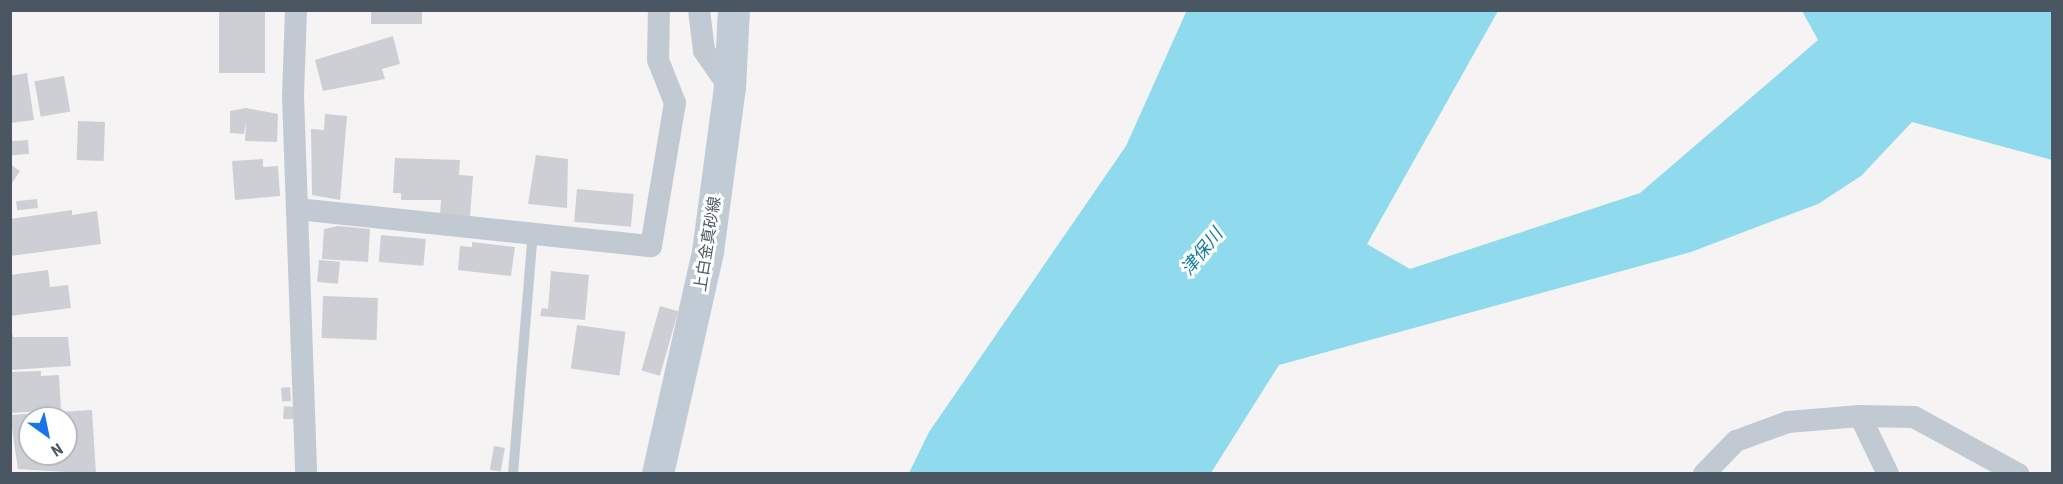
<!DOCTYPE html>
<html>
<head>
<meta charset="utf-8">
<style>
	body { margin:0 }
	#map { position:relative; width:2063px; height:484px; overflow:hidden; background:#f5f3f3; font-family:"Roboto Condensed","Noto Sans JP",sans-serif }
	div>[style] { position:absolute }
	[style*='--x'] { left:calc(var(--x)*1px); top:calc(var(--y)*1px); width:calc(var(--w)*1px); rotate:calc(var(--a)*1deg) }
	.water>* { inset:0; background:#90daee }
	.building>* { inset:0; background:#cdcfd5; transform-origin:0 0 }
	.lane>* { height:10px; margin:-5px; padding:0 5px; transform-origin:5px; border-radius:5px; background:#c1cad2 }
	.street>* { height:22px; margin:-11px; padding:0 11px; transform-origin:11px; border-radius:11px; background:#c1cad2 }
	.secondary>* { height:32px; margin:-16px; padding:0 16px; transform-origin:16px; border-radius:16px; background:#c1cbd6 }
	span { translate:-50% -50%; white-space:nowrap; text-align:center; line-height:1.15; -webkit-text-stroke:6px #fff; paint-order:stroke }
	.street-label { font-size:16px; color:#4a5661 }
	.water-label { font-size:18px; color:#0c7c9b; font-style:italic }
	.frame { position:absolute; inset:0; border:12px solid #4a5661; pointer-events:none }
	.north { position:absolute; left:18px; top:406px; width:60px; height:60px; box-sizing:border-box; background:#fff; border:2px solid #b7bbc0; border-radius:50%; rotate:147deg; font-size:16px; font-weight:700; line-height:24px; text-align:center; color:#4a5661 }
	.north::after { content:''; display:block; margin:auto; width:21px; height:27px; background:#1a73e8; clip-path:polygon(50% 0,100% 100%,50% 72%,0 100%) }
</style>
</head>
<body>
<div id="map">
	<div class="water">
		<i style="clip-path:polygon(1187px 10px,1498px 11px,1367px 244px,1410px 269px,1640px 193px,1818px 40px,1802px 11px,2052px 11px,2052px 160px,1912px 122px,1861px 176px,1818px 204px,1691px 252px,1279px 365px,1211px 473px,909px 473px,929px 432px,1126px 146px)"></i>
	</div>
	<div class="building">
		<i style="left:219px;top:10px;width:46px;height:63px"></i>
		<i style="left:371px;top:10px;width:51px;height:14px"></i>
		<i style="clip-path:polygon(393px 36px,400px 64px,382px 69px,385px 79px,323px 91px,315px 60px)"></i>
		<i style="clip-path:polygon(27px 73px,34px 120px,10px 123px,10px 76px)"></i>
		<i style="left:64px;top:76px;width:36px;height:30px;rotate:80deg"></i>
		<i style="clip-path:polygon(246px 108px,278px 114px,277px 142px,245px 141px,246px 121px,244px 134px,230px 133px,230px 111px)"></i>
		<i style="clip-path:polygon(325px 114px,347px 116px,340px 200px,312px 195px,311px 129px,324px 130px)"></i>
		<i style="left:78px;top:121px;width:27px;height:39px;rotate:2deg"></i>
		<i style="left:28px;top:140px;width:14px;height:18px;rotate:86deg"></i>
		<i style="clip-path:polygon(536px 155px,568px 159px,567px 208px,528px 204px)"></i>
		<i style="clip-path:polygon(395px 158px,460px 160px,459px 175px,473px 176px,470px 217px,440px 215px,441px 200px,401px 200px,401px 193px,393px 193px)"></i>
		<i style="clip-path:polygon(263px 159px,263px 167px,278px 166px,280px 196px,235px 200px,232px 161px)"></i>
		<i style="clip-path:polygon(10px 164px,20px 171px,10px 186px)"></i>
		<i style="left:577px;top:189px;width:57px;height:33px;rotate:5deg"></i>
		<i style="left:37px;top:199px;width:9px;height:21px;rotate:84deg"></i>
		<i style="clip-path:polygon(72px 210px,72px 215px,97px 211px,101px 244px,10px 256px,10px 219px)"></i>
		<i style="clip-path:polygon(338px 226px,370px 229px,368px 262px,322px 259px,324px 229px)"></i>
		<i style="left:381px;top:235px;width:45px;height:27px;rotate:5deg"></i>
		<i style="clip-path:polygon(472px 242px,515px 247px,511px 276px,458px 270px,460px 246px,472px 247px)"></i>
		<i style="left:319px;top:260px;width:21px;height:22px;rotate:5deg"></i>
		<i style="clip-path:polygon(48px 270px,50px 287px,68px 285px,71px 308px,10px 316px,10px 275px)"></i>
		<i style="clip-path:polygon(551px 271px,589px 275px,585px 320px,540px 316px,542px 308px,548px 309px)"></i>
		<i style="left:323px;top:296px;width:55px;height:42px;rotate:2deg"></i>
		<i style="left:660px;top:306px;width:19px;height:67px;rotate:16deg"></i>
		<i style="clip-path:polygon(10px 324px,13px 337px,68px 337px,71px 366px,10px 370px)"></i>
		<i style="left:577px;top:325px;width:49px;height:44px;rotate:8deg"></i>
		<i style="clip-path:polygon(41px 371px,41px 376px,59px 375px,61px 410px,10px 413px,10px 372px)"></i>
		<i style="left:290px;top:387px;width:14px;height:9px;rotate:86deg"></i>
		<i style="clip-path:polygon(284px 406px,294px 407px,294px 419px,283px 419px)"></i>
		<i style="clip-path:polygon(evenodd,92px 410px,96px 474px,18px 469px,10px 415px,92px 410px,30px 418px,66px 418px,66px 454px,30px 454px,30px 418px)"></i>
		<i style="left:494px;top:446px;width:11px;height:24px;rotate:10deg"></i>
	</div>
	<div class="lane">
		<i style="--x:513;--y:474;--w:242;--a:-85.3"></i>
	</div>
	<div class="street">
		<i style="--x:296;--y:10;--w:86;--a:92"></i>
		<i style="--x:293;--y:96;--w:378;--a:88"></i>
		<i style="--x:699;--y:10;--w:41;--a:83"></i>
		<i style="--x:704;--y:51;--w:45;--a:54.9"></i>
		<i style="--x:297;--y:209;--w:356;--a:6"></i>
		<i style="--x:651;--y:246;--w:145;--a:-80.5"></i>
		<i style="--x:675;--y:103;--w:46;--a:-111.6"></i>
		<i style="--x:658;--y:60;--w:50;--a:-88.9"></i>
		<i style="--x:1860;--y:416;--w:64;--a:64.2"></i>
		<i style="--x:1704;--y:474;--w:46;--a:-45.9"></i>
		<i style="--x:1736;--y:441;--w:55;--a:-20.1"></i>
		<i style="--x:1788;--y:422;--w:72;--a:-4.8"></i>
		<i style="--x:1860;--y:416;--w:54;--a:1.1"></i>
		<i style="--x:1914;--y:417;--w:119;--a:28.7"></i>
	</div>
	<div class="secondary">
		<i style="--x:658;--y:474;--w:228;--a:-77.3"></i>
		<i style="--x:708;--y:252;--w:165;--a:-82.4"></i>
		<i style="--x:730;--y:88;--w:78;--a:-87.1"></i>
	</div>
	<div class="street-label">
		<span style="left:708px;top:244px;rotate:-81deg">上白金真砂線</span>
	</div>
	<div class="water-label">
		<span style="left:1202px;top:252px;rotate:-51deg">津保川</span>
	</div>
	<div class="frame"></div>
	<div class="north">N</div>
</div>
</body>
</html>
